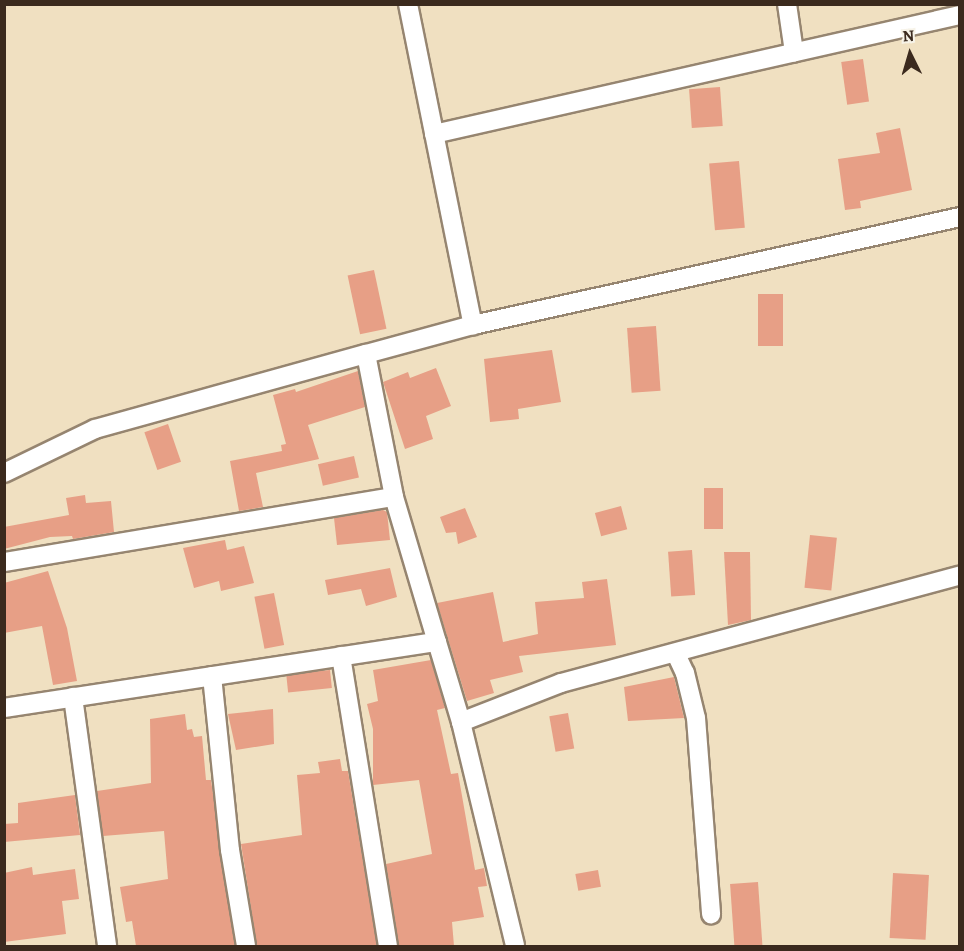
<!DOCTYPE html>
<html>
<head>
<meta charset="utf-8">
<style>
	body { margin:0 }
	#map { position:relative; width:964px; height:951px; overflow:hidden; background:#f0e0c1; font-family:Alegreya,serif }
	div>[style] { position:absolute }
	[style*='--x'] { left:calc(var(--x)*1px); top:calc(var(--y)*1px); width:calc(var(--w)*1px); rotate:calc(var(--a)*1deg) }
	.building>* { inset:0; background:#e79f86; transform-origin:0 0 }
	.roads { filter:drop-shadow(2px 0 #968570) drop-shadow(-2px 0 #968570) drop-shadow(0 2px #968570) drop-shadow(0 -2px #968570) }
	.street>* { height:18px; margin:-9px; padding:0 9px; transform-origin:9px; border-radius:9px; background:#fff }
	span { translate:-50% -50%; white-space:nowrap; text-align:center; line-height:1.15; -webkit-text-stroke:6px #f7f3e8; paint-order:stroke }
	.frame { position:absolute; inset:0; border:6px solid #3b2a1e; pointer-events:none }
	.north { position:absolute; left:880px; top:24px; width:60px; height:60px; -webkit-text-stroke:4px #f7f3e8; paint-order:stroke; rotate:355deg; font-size:16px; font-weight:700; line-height:24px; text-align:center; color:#3b2a1e }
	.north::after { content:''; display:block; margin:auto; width:21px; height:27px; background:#3b2a1e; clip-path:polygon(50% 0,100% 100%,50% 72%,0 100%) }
</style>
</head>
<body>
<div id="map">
	<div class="building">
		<i style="left:863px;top:59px;width:43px;height:22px;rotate:82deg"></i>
		<i style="left:720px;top:87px;width:39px;height:31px;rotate:86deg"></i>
		<i style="clip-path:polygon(900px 128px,912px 190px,860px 201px,861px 208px,845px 210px,838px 159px,880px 153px,876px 133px)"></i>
		<i style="left:739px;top:161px;width:67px;height:30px;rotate:85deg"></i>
		<i style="left:374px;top:270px;width:60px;height:27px;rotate:78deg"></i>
		<i style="left:758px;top:294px;width:25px;height:52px"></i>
		<i style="left:656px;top:326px;width:65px;height:29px;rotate:86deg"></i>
		<i style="clip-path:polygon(552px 350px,561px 402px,518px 409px,519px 419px,490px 422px,484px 359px)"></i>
		<i style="clip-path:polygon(436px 368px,451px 406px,426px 416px,433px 439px,405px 449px,383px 382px,408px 372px,410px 378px)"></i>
		<i style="clip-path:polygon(358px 371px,365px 407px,308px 425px,319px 459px,256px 473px,263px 507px,239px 511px,230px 461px,282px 451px,281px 445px,286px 444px,273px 395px,295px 389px,296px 392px)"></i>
		<i style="left:168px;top:424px;width:40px;height:25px;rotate:71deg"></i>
		<i style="left:354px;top:456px;width:22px;height:37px;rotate:77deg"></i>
		<i style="left:704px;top:488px;width:19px;height:41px"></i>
		<i style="clip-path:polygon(85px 495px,86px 503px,111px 501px,114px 532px,73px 539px,72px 536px,50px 537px,4px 549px,4px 527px,69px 515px,66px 498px)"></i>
		<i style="left:621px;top:506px;width:24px;height:27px;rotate:75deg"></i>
		<i style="clip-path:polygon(465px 508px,477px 537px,458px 544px,456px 532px,446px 533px,440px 517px)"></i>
		<i style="clip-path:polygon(383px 510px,387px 512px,390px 540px,337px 545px,334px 518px)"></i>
		<i style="left:810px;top:535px;width:27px;height:53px;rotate:6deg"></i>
		<i style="clip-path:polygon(225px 540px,227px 550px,244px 546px,254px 583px,221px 591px,219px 581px,194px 588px,183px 548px)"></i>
		<i style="left:692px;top:550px;width:45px;height:24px;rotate:86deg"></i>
		<i style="clip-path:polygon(724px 552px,750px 552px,751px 620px,728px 625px)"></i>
		<i style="clip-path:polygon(390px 568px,397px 597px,366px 606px,361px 589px,328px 595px,325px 580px)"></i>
		<i style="clip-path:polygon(48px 571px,67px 628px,77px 681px,53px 685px,42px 626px,4px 633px,4px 583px)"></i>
		<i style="clip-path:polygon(607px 579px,616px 645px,519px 656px,523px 672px,490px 680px,494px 693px,467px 701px,437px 603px,493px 592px,503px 642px,538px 634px,535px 602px,584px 598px,582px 582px)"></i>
		<i style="left:274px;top:593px;width:53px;height:20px;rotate:79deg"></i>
		<i style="clip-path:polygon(431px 660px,445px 708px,437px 710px,451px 774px,458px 773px,475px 870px,484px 868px,487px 886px,478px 887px,484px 917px,452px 922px,454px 946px,399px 946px,386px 864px,432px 854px,419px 780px,373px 785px,373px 729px,367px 704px,378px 701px,373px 670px)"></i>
		<i style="left:330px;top:670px;width:18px;height:44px;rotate:84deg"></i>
		<i style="clip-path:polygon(674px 677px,684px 718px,628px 721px,624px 687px)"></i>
		<i style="clip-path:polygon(273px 709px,274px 744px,236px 750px,228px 714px)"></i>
		<i style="left:568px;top:713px;width:36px;height:19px;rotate:80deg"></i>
		<i style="clip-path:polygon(185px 714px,187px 730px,192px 729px,194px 737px,202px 736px,206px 780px,211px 780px,235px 946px,136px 946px,132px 921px,126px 922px,120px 887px,168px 879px,164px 831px,103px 836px,97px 791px,151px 783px,150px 719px)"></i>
		<i style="clip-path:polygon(340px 759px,342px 771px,348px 771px,377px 946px,257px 946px,241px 844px,302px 835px,297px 775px,320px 773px,318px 762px)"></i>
		<i style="clip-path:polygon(75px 795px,80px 835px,4px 842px,4px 824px,18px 823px,18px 803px)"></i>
		<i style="clip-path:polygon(32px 867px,33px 875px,75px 869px,79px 899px,62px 901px,66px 934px,4px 942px,4px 873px)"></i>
		<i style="left:598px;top:870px;width:17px;height:23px;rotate:80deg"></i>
		<i style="left:893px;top:873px;width:36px;height:65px;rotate:3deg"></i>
		<i style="left:758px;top:882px;width:64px;height:28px;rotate:86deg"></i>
	</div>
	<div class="roads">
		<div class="street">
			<i style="--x:408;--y:4;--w:328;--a:78.6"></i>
			<i style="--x:787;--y:4;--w:49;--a:81.7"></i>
			<i style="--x:434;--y:134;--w:539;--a:-12.75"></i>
			<i style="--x:366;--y:354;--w:146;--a:78.9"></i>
			<i style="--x:394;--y:497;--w:151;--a:73.5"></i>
			<i style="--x:4;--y:473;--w:101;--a:-25.8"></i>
			<i style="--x:95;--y:429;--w:281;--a:-15.5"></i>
			<i style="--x:366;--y:354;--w:111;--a:-15.2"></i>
			<i style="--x:473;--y:325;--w:499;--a:-12.5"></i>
			<i style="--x:4;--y:562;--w:395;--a:-9.5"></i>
			<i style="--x:676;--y:654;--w:21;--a:65"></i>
			<i style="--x:685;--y:673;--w:46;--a:76.3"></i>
			<i style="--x:696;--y:718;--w:197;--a:85.6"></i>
			<i style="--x:341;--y:656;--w:294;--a:80.8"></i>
			<i style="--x:212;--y:676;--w:175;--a:84.1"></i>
			<i style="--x:230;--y:850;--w:97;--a:80.5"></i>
			<i style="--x:73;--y:697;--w:251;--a:82.2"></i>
			<i style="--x:4;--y:708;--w:438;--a:-8.7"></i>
			<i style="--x:437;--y:642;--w:84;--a:73.3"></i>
			<i style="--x:461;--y:722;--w:230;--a:76.4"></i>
			<i style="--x:461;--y:722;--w:107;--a:-21.3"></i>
			<i style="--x:561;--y:683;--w:413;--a:-15.1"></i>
		</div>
	</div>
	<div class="frame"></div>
	<div class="north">N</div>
</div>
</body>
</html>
